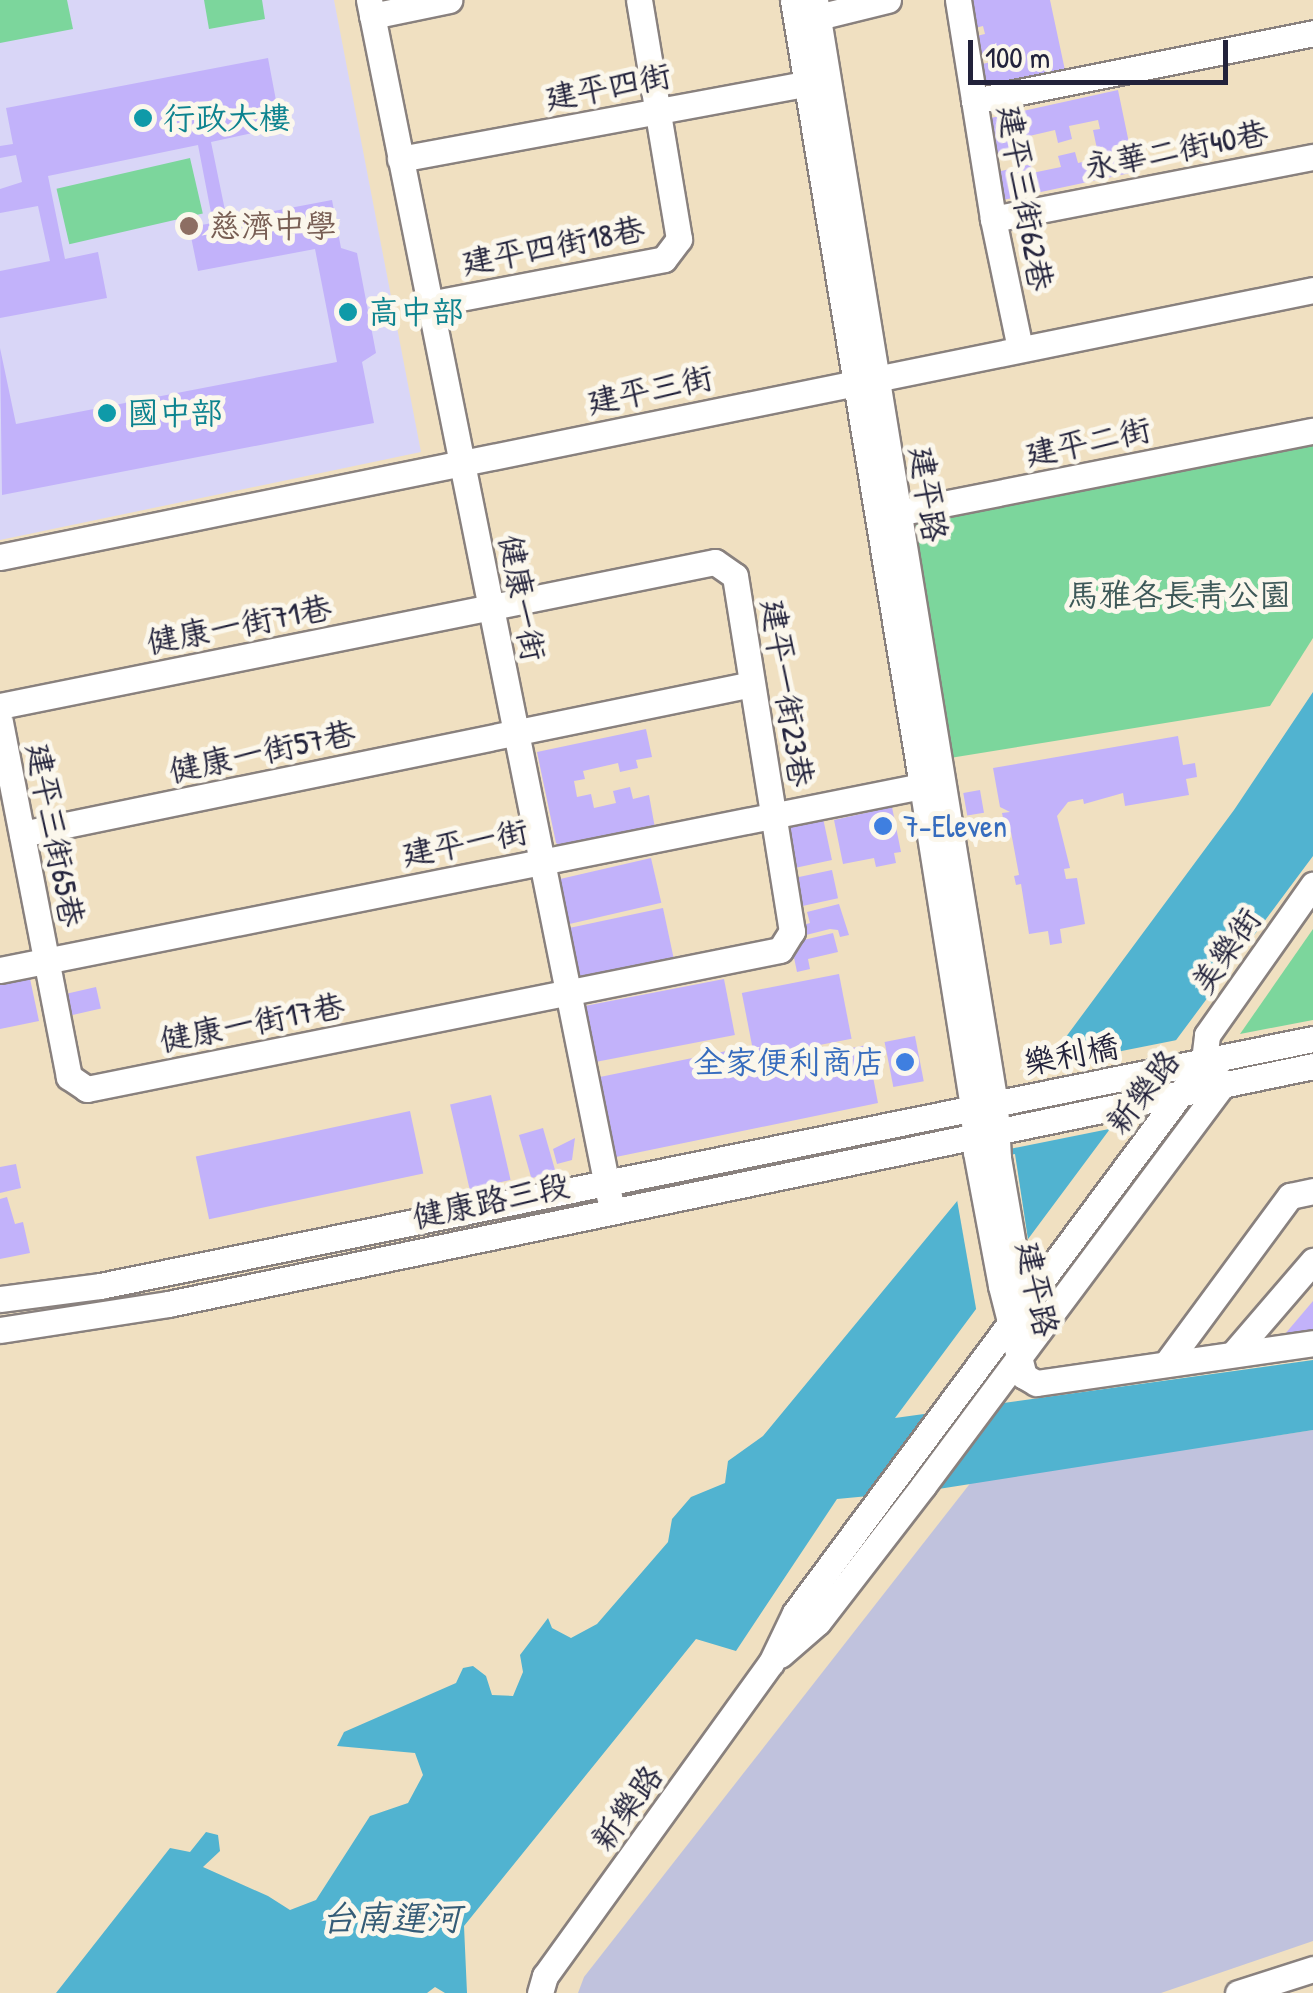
<!DOCTYPE html>
<html>
<head>
<meta charset="utf-8">
<style>
	body { margin:0 }
	#map { position:relative; width:1313px; height:1993px; overflow:hidden; background:#f0e0c1; font-family:"Patrick Hand","LXGW WenKai TC",sans-serif }
	div>[style] { position:absolute }
	[style*='--x'] { left:calc(var(--x)*1px); top:calc(var(--y)*1px); width:calc(var(--w)*1px); rotate:calc(var(--a)*1deg) }
	.built>* { inset:0; background:#d9d6f7 }
	.industrial>* { inset:0; background:#c0c2dd }
	.green>* { inset:0; background:#7cd69c; transform-origin:0 0 }
	.water>* { inset:0; background:#51b3d0 }
	.pier>* { inset:0; background:#f0e0c1 }
	.building>* { inset:0; background:#c2b2fa; transform-origin:0 0 }
	.roads { filter:drop-shadow(2px 0 #89817e) drop-shadow(-2px 0 #89817e) drop-shadow(0 2px #89817e) drop-shadow(0 -2px #89817e) }
	.minor>* { height:25px; margin:-12.5px; padding:0 12.5px; transform-origin:12.5px; border-radius:12.5px; background:#fff }
	.dots>* { width:28px; height:28px; translate:-50% -50%; box-sizing:border-box; border:5px solid #fbf7ec; border-radius:50% }
	span { translate:-50% -50%; white-space:nowrap; text-align:center; line-height:1.15; -webkit-text-stroke:10px #fbf7ec; paint-order:stroke }
	.street-label { font-size:32px; color:#22223b }
	.culture-label { font-size:32px; color:#0d838f }
	.left { translate:0 -50%; text-align:left }
	.education-label { font-size:32px; color:#785e54 }
	.park-label { font-size:32px; color:#3d5858 }
	.shop-label { font-size:32px; color:#366cbe }
	.right { translate:-100% -50%; text-align:right }
	.water-label { font-size:35px; color:#355c77; font-style:italic }
	.scale { position:absolute; left:968px; top:40px; width:260px; height:45px; box-sizing:border-box; border:5px solid #22223b; border-top:0; padding-left:12px; font-size:30px; line-height:35px; white-space:nowrap; color:#22223b; -webkit-text-stroke:8px #fbf7ec; paint-order:stroke }
</style>
</head>
<body>
<div id="map">
	<div class="built">
		<i style="clip-path:polygon(0 0,334px 0,421px 452px,0 540px)"></i>
	</div>
	<div class="industrial">
		<i style="clip-path:polygon(1313px 1430px,1313px 1941px,1161px 1993px,578px 1993px,584px 1977px,972px 1481px)"></i>
	</div>
	<div class="green">
		<i style="clip-path:polygon(0 0,67px 0,73px 29px,0 43px)"></i>
		<i style="clip-path:polygon(204px 0,262px 0,265px 19px,209px 29px)"></i>
		<i style="left:190px;top:158px;width:57px;height:137px;rotate:77deg"></i>
		<i style="clip-path:polygon(1313px 441px,1313px 638px,1270px 706px,950px 758px,911px 532px,918px 521px)"></i>
		<i style="clip-path:polygon(1313px 929px,1313px 1020px,1240px 1034px)"></i>
	</div>
	<div class="water">
		<i style="clip-path:polygon(1313px 692px,1313px 856px,895px 1418px,1313px 1360px,1313px 1430px,932px 1490px,837px 1499px,736px 1651px,696px 1639px,464px 1926px,467px 1993px,445px 1993px,435px 1987px,427px 1993px,56px 1993px,170px 1848px,190px 1852px,206px 1832px,218px 1835px,220px 1851px,203px 1867px,268px 1896px,290px 1910px,316px 1900px,370px 1816px,408px 1803px,423px 1775px,415px 1753px,337px 1746px,344px 1732px,456px 1683px,463px 1668px,473px 1666px,486px 1676px,492px 1695px,513px 1696px,523px 1672px,520px 1655px,548px 1618px,552px 1628px,571px 1638px,597px 1624px,668px 1542px,672px 1519px,691px 1497px,725px 1483px,728px 1461px,763px 1436px,1001px 1148px,1037px 1076px,1234px 810px)"></i>
	</div>
	<div class="pier">
		<i style="clip-path:polygon(1182px 1039px,1119px 1127px,990px 1153px,1036px 1068px)"></i>
		<i style="clip-path:polygon(1015px 1154px,1029px 1246px,977px 1314px,956px 1194px,984px 1160px)"></i>
	</div>
	<div class="building">
		<i style="clip-path:polygon(965px 0,1050px 0,1066px 75px,984px 92px,978px 65px,991px 62px,990px 55px,976px 58px,972px 37px,985px 34px,983px 26px,971px 29px)"></i>
		<i style="clip-path:polygon(268px 58px,281px 127px,211px 142px,227px 220px,332px 200px,341px 248px,357px 253px,376px 353px,362px 362px,374px 423px,2px 495px,0 348px,16px 424px,337px 362px,315px 249px,198px 271px,189px 227px,213px 223px,198px 145px,48px 176px,65px 259px,98px 252px,107px 298px,0 318px,0 271px,50px 261px,38px 206px,0 213px,0 189px,22px 182px,16px 155px,0 158px,0 146px,13px 144px,6px 108px)"></i>
		<i style="clip-path:polygon(1118px 90px,1135px 172px,1003px 200px,997px 172px,1031px 164px,1032px 173px,1061px 167px,1058px 156px,1075px 152px,1078px 163px,1105px 157px,1103px 147px,1097px 149px,1093px 130px,1100px 129px,1098px 120px,1069px 126px,1072px 139px,1058px 143px,1055px 130px,1025px 137px,1027px 147px,993px 154px,986px 119px)"></i>
		<i style="clip-path:polygon(646px 729px,652px 757px,636px 760px,638px 768px,620px 772px,618px 763px,583px 771px,585px 779px,574px 781px,577px 797px,591px 794px,594px 808px,616px 803px,613px 791px,630px 787px,633px 799px,649px 795px,655px 828px,563px 847px,556px 843px,537px 752px)"></i>
		<i style="clip-path:polygon(1178px 736px,1183px 765px,1195px 763px,1197px 777px,1186px 779px,1189px 795px,1125px 806px,1123px 793px,1084px 804px,1083px 799px,1068px 802px,1057px 816px,1070px 868px,1064px 869px,1066px 879px,1077px 878px,1085px 924px,1060px 929px,1062px 943px,1050px 945px,1048px 931px,1029px 934px,1021px 884px,1016px 885px,1014px 876px,1019px 875px,1011px 832px,1006px 833px,1002px 813px,1010px 812px,1000px 807px,993px 768px)"></i>
		<i style="left:980px;top:790px;width:23px;height:17px;rotate:80deg"></i>
		<i style="clip-path:polygon(892px 807px,901px 852px,894px 853px,896px 863px,876px 867px,874px 858px,843px 864px,834px 820px)"></i>
		<i style="left:823px;top:818px;width:43px;height:45px;rotate:78deg"></i>
		<i style="left:651px;top:858px;width:46px;height:101px;rotate:77deg"></i>
		<i style="left:832px;top:870px;width:29px;height:41px;rotate:78deg"></i>
		<i style="clip-path:polygon(839px 904px,849px 935px,840px 937px,838px 930px,830px 929px,806px 935px,803px 925px,810px 923px,807px 912px)"></i>
		<i style="left:663px;top:908px;width:52px;height:102px;rotate:78deg"></i>
		<i style="clip-path:polygon(833px 933px,838px 952px,808px 959px,810px 969px,797px 972px,791px 943px)"></i>
		<i style="clip-path:polygon(29px 974px,39px 1021px,0 1029px,0 980px)"></i>
		<i style="left:839px;top:974px;width:66px;height:99px;rotate:79deg"></i>
		<i style="left:724px;top:979px;width:57px;height:146px;rotate:79deg"></i>
		<i style="left:96px;top:987px;width:22px;height:37px;rotate:77deg"></i>
		<i style="left:915px;top:1036px;width:46px;height:31px;rotate:79deg"></i>
		<i style="clip-path:polygon(867px 1045px,878px 1103px,611px 1158px,595px 1078px,741px 1048px,745px 1069px)"></i>
		<i style="left:491px;top:1095px;width:87px;height:42px;rotate:77deg"></i>
		<i style="left:410px;top:1111px;width:64px;height:219px;rotate:78deg"></i>
		<i style="left:543px;top:1128px;width:45px;height:25px;rotate:74deg"></i>
		<i style="clip-path:polygon(575px 1138px,572px 1160px,557px 1164px,553px 1149px)"></i>
		<i style="clip-path:polygon(16px 1164px,21px 1188px,0 1193px,0 1167px)"></i>
		<i style="clip-path:polygon(7px 1197px,15px 1224px,23px 1222px,30px 1253px,0 1259px,0 1199px)"></i>
		<i style="clip-path:polygon(1313px 1301px,1313px 1342px,1293px 1345px,1285px 1334px)"></i>
	</div>
	<div class="roads">
		<div class="minor">
			<i style="--x:369;--y:0;--w:1220;--a:78.65"></i>
			<i style="--x:793;--y:0;--w:796;--a:80.67"></i>
			<i style="--x:922;--y:785;--w:327;--a:81"></i>
			<i style="--x:973;--y:1108;--w:44;--a:86.1"></i>
			<i style="--x:976;--y:1152;--w:136;--a:79.4"></i>
			<i style="--x:1001;--y:1286;--w:93;--a:75.7"></i>
			<i style="--x:1024;--y:1376;--w:14;--a:30"></i>
			<i style="--x:1036;--y:1383;--w:280;--a:-8.2"></i>
			<i style="--x:815;--y:0;--w:1119;--a:80.74"></i>
			<i style="--x:995;--y:1104;--w:54;--a:86.8"></i>
			<i style="--x:998;--y:1158;--w:147;--a:80.2"></i>
			<i style="--x:1023;--y:1303;--w:35;--a:95"></i>
			<i style="--x:958;--y:0;--w:222;--a:80.9"></i>
			<i style="--x:993;--y:219;--w:132;--a:78.2"></i>
			<i style="--x:372;--y:16;--w:79;--a:-11.7"></i>
			<i style="--x:818;--y:17;--w:72;--a:-13.7"></i>
			<i style="--x:974;--y:101;--w:346;--a:-11.3"></i>
			<i style="--x:400;--y:159;--w:429;--a:-10.5"></i>
			<i style="--x:993;--y:219;--w:326;--a:-11"></i>
			<i style="--x:429;--y:304;--w:239;--a:-10.8"></i>
			<i style="--x:664;--y:259;--w:25;--a:-53"></i>
			<i style="--x:679;--y:239;--w:242;--a:-99.5"></i>
			<i style="--x:882;--y:516;--w:439;--a:-11.2"></i>
			<i style="--x:0;--y:557;--w:1340;--a:-11.49"></i>
			<i style="--x:0;--y:706;--w:729;--a:-11.39"></i>
			<i style="--x:715;--y:562;--w:24;--a:35"></i>
			<i style="--x:735;--y:576;--w:360;--a:80.9"></i>
			<i style="--x:792;--y:931;--w:22;--a:122"></i>
			<i style="--x:780;--y:950;--w:707;--a:168.66"></i>
			<i style="--x:87;--y:1089;--w:22;--a:-146"></i>
			<i style="--x:69;--y:1077;--w:362;--a:-101"></i>
			<i style="--x:22;--y:834;--w:745;--a:-11.61"></i>
			<i style="--x:0;--y:970;--w:955;--a:-11.29"></i>
			<i style="--x:0;--y:1299;--w:101;--a:-7.4"></i>
			<i style="--x:100;--y:1286;--w:1238;--a:-11.51"></i>
			<i style="--x:0;--y:1330;--w:170;--a:-8.8"></i>
			<i style="--x:168;--y:1304;--w:1169;--a:-11.74"></i>
			<i style="--x:1233;--y:1354;--w:123;--a:-49.3"></i>
			<i style="--x:1166;--y:1364;--w:209;--a:-53.6"></i>
			<i style="--x:1290;--y:1196;--w:24;--a:-12"></i>
			<i style="--x:780;--y:1655;--w:50;--a:-41"></i>
			<i style="--x:818;--y:1622;--w:172;--a:-52.3"></i>
			<i style="--x:923;--y:1486;--w:502;--a:-53.27"></i>
			<i style="--x:1223;--y:1084;--w:6;--a:-129"></i>
			<i style="--x:540;--y:1993;--w:18;--a:-74"></i>
			<i style="--x:545;--y:1976;--w:386;--a:-54.2"></i>
			<i style="--x:771;--y:1663;--w:55;--a:-64.4"></i>
			<i style="--x:795;--y:1613;--w:648;--a:-53.41"></i>
			<i style="--x:1181;--y:1093;--w:40;--a:-55.1"></i>
			<i style="--x:1204;--y:1060;--w:25;--a:-83"></i>
			<i style="--x:1207;--y:1035;--w:184;--a:-54.8"></i>
			<i style="--x:1238;--y:1993;--w:79;--a:-17.7"></i>
		</div>
	</div>
	<div class="dots">
		<i style="left:143px;top:118px;background:#0f9aa8"></i>
		<i style="left:189px;top:226px;background:#8d6e63"></i>
		<i style="left:348px;top:312px;background:#0f9aa8"></i>
		<i style="left:107px;top:413px;background:#0f9aa8"></i>
		<i style="left:883px;top:826px;background:#3f7fe0"></i>
		<i style="left:905px;top:1062px;background:#3f7fe0"></i>
	</div>
	<div class="street-label">
		<span style="left:608px;top:87px;rotate:-11deg">建平四街</span>
		<span style="left:1176px;top:150px;rotate:-11deg">永華二街40巷</span>
		<span style="left:1025px;top:198px;rotate:80deg">建平三街62巷</span>
		<span style="left:553px;top:246px;rotate:-11deg">建平四街18巷</span>
		<span style="left:650px;top:390px;rotate:-12deg">建平三街</span>
		<span style="left:1088px;top:442px;rotate:-12deg">建平二街</span>
		<span style="left:928px;top:494px;rotate:81deg">建平路</span>
		<span style="left:522px;top:598px;rotate:79deg">健康一街</span>
		<span style="left:239px;top:625px;rotate:-11deg">健康一街71巷</span>
		<span style="left:787px;top:693px;rotate:81deg">建平一街23巷</span>
		<span style="left:262px;top:752px;rotate:-12deg">健康一街57巷</span>
		<span style="left:55px;top:835px;rotate:79deg">建平三街65巷</span>
		<span style="left:465px;top:843px;rotate:-11deg">建平一街</span>
		<span style="left:1226px;top:951px;rotate:-55deg">美樂街</span>
		<span style="left:252px;top:1023px;rotate:-11deg">健康一街17巷</span>
		<span style="left:1071px;top:1055px;rotate:-11deg">樂利橋</span>
		<span style="left:1143px;top:1092px;rotate:-52deg">新樂路</span>
		<span style="left:491px;top:1201px;rotate:-12deg">健康路三段</span>
		<span style="left:1037px;top:1289px;rotate:78deg">建平路</span>
		<span style="left:627px;top:1808px;rotate:-54deg">新樂路</span>
	</div>
	<div class="culture-label">
		<span class="left" style="left:163px;top:118px">行政大樓</span>
		<span class="left" style="left:368px;top:312px">高中部</span>
		<span class="left" style="left:127px;top:413px">國中部</span>
	</div>
	<div class="education-label">
		<span class="left" style="left:209px;top:226px">慈濟中學</span>
	</div>
	<div class="park-label">
		<span style="left:1179px;top:595px">馬雅各長青公園</span>
	</div>
	<div class="shop-label">
		<span class="left" style="left:903px;top:826px">7-Eleven</span>
		<span class="right" style="left:885px;top:1062px">全家便利商店</span>
	</div>
	<div class="water-label">
		<span style="left:391px;top:1918px">台南運河</span>
	</div>
	<div class="scale">100 m</div>
</div>
</body>
</html>
